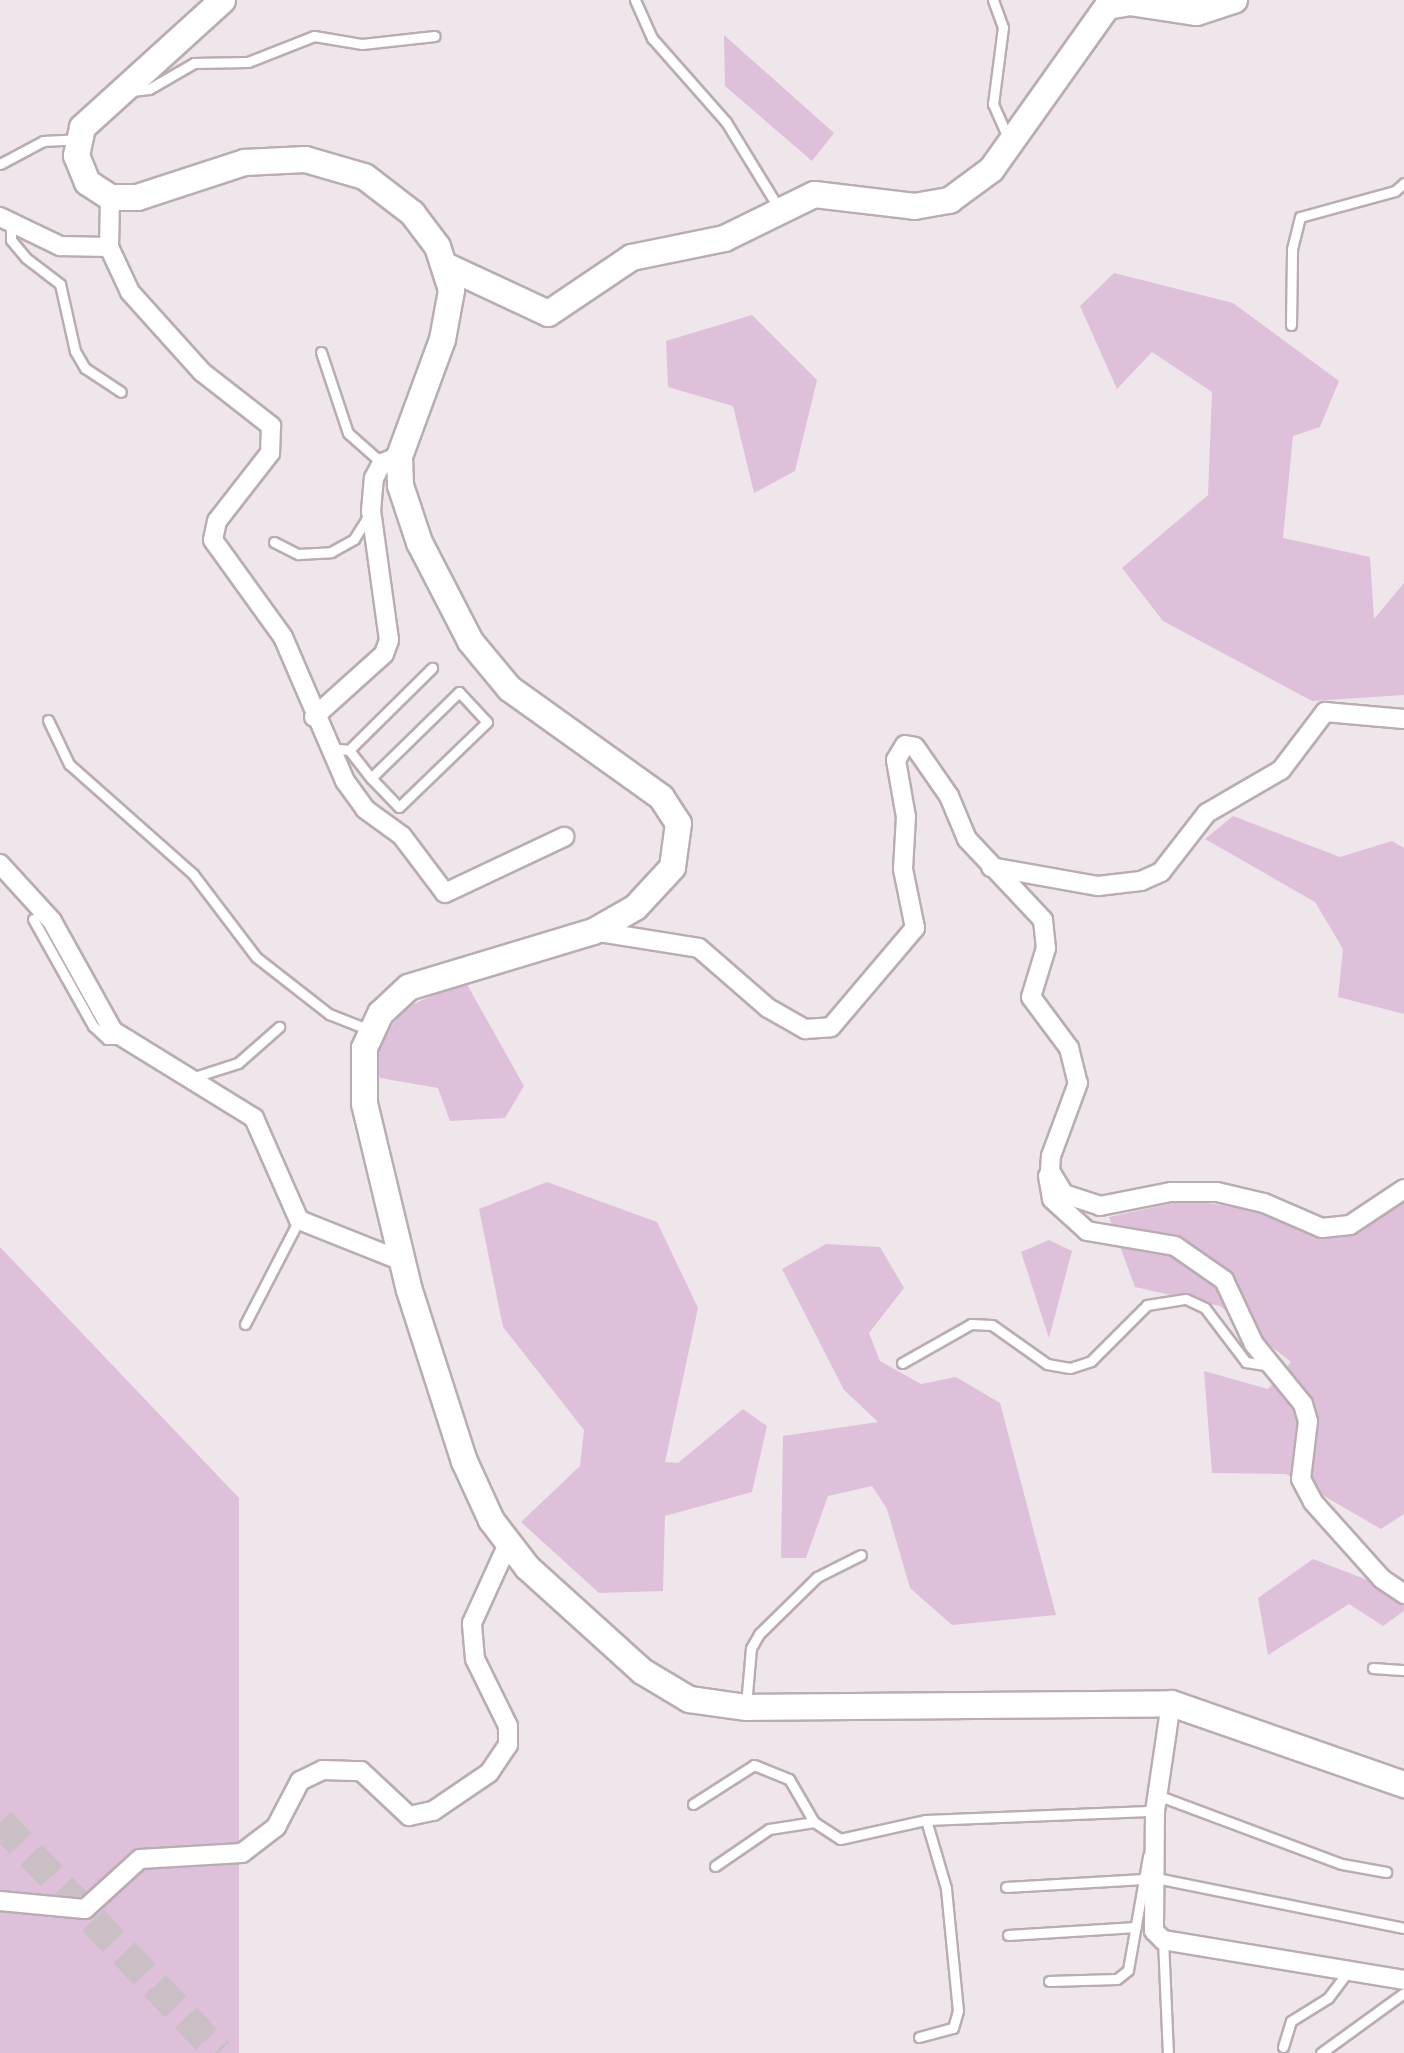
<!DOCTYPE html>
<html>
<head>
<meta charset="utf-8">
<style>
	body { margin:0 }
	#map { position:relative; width:1404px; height:2053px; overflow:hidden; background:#eee6eb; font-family:Manrope,sans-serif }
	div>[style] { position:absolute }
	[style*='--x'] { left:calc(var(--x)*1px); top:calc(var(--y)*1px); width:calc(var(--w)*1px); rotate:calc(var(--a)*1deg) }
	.green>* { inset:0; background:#dec0da }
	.highway-tunnel>* { height:30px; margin-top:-15px; transform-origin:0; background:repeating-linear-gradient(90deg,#cbbfc6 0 30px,transparent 0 45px) }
	.roads { filter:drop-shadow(2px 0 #baacb3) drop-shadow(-2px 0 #baacb3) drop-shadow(0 2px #baacb3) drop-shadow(0 -2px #baacb3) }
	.lane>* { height:9px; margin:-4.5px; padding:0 4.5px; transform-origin:4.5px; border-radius:4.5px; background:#fff }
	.street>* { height:18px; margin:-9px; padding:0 9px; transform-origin:9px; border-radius:9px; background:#fff }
	.secondary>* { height:25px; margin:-12.5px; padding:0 12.5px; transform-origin:12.5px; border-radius:12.5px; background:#fff }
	span { translate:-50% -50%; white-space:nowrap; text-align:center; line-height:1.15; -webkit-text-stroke:8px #faf6f9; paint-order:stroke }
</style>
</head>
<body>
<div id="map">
	<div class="green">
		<i style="clip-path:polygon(724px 35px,834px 133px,812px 161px,725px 86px)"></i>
		<i style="clip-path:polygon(1114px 273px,1233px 303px,1339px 381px,1320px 427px,1293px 436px,1283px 538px,1370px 557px,1374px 619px,1404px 583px,1404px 695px,1312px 701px,1163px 621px,1122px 568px,1208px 495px,1212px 392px,1152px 352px,1117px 389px,1080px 306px)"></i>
		<i style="clip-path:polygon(752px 315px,817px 380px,795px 471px,754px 493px,733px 406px,668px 387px,666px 341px)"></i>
		<i style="clip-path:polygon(1233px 816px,1340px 857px,1392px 841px,1404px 848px,1404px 1014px,1338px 997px,1343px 949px,1315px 902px,1205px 839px)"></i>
		<i style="clip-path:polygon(465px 981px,524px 1086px,505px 1118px,450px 1121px,438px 1088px,380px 1078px,373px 1051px,405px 1008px)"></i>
		<i style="clip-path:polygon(547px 1182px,657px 1222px,698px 1308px,665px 1462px,678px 1463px,743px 1409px,767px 1426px,752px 1492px,665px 1516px,663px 1591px,599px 1593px,521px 1522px,580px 1466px,584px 1430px,503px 1327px,479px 1209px)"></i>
		<i style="clip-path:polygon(1404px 1199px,1404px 1514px,1381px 1529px,1286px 1474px,1212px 1473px,1204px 1371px,1268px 1389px,1291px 1362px,1220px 1306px,1135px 1287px,1109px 1217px,1188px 1200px,1259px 1211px,1328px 1238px,1360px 1233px)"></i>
		<i style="clip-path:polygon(1049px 1240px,1072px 1251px,1049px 1338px,1021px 1252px)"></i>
		<i style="clip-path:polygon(826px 1244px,880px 1247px,904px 1288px,869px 1333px,880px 1361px,921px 1384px,956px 1377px,1000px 1403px,1056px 1615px,952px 1625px,910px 1588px,887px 1509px,872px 1486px,828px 1496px,806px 1558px,781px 1558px,783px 1436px,878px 1422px,844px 1390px,782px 1269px)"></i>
		<i style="clip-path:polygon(0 1247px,239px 1498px,239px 2053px,0 2053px)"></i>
		<i style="clip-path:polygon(1313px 1559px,1375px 1583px,1404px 1602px,1404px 1611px,1383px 1626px,1349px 1604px,1268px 1655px,1258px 1598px)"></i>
	</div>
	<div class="highway-tunnel">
		<i style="--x:0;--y:1822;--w:318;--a:46.5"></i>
	</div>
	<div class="roads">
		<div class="lane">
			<i style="--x:635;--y:0;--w:42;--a:65.9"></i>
			<i style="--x:652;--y:38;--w:112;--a:48.6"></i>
			<i style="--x:726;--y:122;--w:100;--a:58.5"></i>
			<i style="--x:993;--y:0;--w:29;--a:70"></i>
			<i style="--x:1003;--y:27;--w:78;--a:97.4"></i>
			<i style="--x:993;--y:104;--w:39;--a:66"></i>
			<i style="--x:132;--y:91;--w:17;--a:-7"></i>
			<i style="--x:149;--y:89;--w:52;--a:-30"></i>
			<i style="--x:194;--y:63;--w:54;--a:-1.1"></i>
			<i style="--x:248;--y:62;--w:71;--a:-21.5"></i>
			<i style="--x:314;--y:36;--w:49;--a:9.5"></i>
			<i style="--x:362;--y:44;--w:73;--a:-6.3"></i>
			<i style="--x:0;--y:164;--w:49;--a:-28.1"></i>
			<i style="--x:43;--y:141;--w:34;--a:-3"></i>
			<i style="--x:11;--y:225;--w:15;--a:90"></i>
			<i style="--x:11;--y:240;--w:23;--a:50"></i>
			<i style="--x:26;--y:258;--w:43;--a:37.4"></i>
			<i style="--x:60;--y:284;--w:69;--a:77.4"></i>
			<i style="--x:75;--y:351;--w:20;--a:60"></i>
			<i style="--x:85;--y:368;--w:43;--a:33.7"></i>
			<i style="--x:1291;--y:325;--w:76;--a:-89.2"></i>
			<i style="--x:1292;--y:249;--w:33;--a:-76"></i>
			<i style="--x:1300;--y:217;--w:98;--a:-15.3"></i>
			<i style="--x:1395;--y:191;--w:12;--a:-42"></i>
			<i style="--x:321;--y:352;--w:85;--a:71.6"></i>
			<i style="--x:348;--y:433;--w:45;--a:41.4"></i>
			<i style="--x:274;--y:542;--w:27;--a:27"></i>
			<i style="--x:298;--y:554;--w:33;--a:-3"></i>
			<i style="--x:331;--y:552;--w:26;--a:-29"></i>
			<i style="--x:354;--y:539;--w:31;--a:-58"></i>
			<i style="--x:48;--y:720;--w:49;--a:64.5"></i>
			<i style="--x:69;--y:764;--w:166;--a:41.6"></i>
			<i style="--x:193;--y:874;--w:104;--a:52.8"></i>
			<i style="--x:256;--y:957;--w:93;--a:38"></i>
			<i style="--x:329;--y:1014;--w:41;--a:21.5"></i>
			<i style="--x:329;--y:748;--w:20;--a:6"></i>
			<i style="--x:349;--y:750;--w:36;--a:52"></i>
			<i style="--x:371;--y:778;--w:40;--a:46"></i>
			<i style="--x:399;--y:807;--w:122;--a:-44"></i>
			<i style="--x:487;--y:722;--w:41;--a:-133"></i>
			<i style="--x:459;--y:692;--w:123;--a:135.7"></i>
			<i style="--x:349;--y:750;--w:117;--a:-44.7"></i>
			<i style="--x:33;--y:919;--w:123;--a:60.7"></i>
			<i style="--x:93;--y:1026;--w:19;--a:43"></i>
			<i style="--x:107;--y:1039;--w:14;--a:0"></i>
			<i style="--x:191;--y:1078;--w:49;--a:-17.7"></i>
			<i style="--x:238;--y:1063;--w:55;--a:-41.3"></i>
			<i style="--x:245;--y:1324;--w:117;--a:-62.6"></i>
			<i style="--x:902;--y:1363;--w:79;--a:-29.5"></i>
			<i style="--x:971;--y:1324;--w:21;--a:3"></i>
			<i style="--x:992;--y:1325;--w:67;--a:35.3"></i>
			<i style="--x:1047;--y:1364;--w:23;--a:10"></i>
			<i style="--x:1070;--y:1368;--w:22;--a:-18"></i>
			<i style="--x:1091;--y:1361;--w:79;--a:-45"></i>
			<i style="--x:1147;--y:1305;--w:39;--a:-9"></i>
			<i style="--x:1186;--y:1299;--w:21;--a:25"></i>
			<i style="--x:1205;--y:1308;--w:68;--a:52.8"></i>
			<i style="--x:1246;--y:1362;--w:24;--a:9"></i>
			<i style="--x:1373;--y:1668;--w:31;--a:4"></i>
			<i style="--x:746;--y:1705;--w:57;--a:-85"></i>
			<i style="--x:751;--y:1648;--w:16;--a:-60"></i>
			<i style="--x:759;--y:1634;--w:81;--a:-44.5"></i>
			<i style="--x:817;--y:1577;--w:49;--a:-26.6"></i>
			<i style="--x:1157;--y:1795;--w:197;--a:20.5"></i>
			<i style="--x:1342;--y:1864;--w:45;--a:10.3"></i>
			<i style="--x:693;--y:1804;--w:72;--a:-32.6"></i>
			<i style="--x:754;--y:1765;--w:38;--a:22"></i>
			<i style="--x:789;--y:1779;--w:50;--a:59.8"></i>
			<i style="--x:814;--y:1822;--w:31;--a:33"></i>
			<i style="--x:840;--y:1839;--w:88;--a:-12.5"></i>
			<i style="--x:926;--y:1820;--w:229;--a:-2.3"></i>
			<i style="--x:715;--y:1866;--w:65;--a:-34.4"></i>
			<i style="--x:769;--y:1829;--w:46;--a:-8.8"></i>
			<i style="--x:1156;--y:1878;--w:253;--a:11.4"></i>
			<i style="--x:1006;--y:1887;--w:138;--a:-3.3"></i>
			<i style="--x:1008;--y:1935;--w:128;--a:-3.6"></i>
			<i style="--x:1163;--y:1940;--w:113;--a:87.5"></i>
			<i style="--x:1049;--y:1981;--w:68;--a:-1.7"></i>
			<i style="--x:1117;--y:1979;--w:14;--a:-39"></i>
			<i style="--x:1128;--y:1970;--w:116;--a:-80"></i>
			<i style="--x:919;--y:2037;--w:35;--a:-15"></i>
			<i style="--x:953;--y:2028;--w:18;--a:-74"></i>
			<i style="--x:958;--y:2011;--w:124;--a:-95.6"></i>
			<i style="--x:946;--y:1888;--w:71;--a:-106.4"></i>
			<i style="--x:1283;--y:2047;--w:27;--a:-73"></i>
			<i style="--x:1291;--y:2021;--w:44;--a:-31.9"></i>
			<i style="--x:1328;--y:1998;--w:34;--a:-53"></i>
			<i style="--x:1321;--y:2053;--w:102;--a:-35.9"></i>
		</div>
		<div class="street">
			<i style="--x:110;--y:197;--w:50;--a:91.1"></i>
			<i style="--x:109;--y:247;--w:50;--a:65"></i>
			<i style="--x:130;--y:292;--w:108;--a:48"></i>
			<i style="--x:202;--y:372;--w:88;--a:38"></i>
			<i style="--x:271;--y:426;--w:27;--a:92"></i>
			<i style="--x:270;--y:453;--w:86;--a:127.9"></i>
			<i style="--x:217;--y:521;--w:19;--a:102"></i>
			<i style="--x:213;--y:540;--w:120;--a:54.2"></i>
			<i style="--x:283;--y:637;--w:157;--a:66.7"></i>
			<i style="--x:345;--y:781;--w:34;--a:54"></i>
			<i style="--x:365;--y:809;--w:46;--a:36.1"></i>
			<i style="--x:402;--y:836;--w:71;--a:53"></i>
			<i style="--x:445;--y:893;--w:132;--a:-25.2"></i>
			<i style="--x:0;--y:217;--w:67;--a:25.8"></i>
			<i style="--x:60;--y:246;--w:49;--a:1.2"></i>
			<i style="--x:314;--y:717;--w:94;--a:-42"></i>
			<i style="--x:384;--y:654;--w:15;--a:-70"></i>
			<i style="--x:389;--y:640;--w:130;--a:-97.9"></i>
			<i style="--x:371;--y:511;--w:33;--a:-85"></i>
			<i style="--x:374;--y:478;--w:17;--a:-62"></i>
			<i style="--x:382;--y:463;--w:18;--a:-22"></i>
			<i style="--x:0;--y:864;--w:77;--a:47.6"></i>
			<i style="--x:52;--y:921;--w:126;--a:61"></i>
			<i style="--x:113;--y:1031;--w:166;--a:31.7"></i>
			<i style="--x:254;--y:1118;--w:111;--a:66.2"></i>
			<i style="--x:299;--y:1220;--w:111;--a:21.7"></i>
			<i style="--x:991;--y:867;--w:109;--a:10.1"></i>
			<i style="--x:1098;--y:886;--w:43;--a:-6.6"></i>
			<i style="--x:1141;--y:881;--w:22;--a:-24"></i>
			<i style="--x:1161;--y:872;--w:75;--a:-52.1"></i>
			<i style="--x:1207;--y:813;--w:86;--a:-30.2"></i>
			<i style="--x:1281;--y:770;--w:73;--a:-52.8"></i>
			<i style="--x:1325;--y:712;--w:79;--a:5.1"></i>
			<i style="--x:593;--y:931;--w:107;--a:9.1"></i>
			<i style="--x:699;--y:948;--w:91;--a:41"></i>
			<i style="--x:768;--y:1008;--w:43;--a:29.6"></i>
			<i style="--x:805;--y:1029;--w:26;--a:-4"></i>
			<i style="--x:831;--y:1027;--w:130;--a:-49.7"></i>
			<i style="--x:915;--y:928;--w:60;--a:-101.5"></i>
			<i style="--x:903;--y:869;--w:52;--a:-86.7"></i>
			<i style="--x:906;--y:817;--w:58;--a:-100"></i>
			<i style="--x:896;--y:760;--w:17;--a:-59"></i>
			<i style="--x:905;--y:745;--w:10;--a:11"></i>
			<i style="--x:915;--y:747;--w:60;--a:55.2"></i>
			<i style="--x:949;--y:796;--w:47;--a:67.3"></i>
			<i style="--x:967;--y:839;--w:111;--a:46.8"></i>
			<i style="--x:1043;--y:920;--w:28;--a:84"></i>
			<i style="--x:1046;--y:948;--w:51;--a:107"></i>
			<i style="--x:1031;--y:997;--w:64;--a:53.3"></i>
			<i style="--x:1069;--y:1048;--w:36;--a:76"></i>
			<i style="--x:1078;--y:1083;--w:78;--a:110.3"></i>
			<i style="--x:1051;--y:1156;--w:15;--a:94"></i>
			<i style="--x:1050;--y:1171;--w:27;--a:59"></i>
			<i style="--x:1064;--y:1194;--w:38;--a:18"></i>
			<i style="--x:1100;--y:1206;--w:72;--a:-11.2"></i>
			<i style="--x:1171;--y:1192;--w:46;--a:0"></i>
			<i style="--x:1217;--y:1192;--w:48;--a:13.2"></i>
			<i style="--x:1264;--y:1203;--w:63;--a:23.3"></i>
			<i style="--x:1322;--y:1228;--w:28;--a:-6"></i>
			<i style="--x:1350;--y:1225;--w:65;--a:-33.7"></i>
			<i style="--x:1048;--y:1176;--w:23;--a:80"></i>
			<i style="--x:1052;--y:1199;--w:47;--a:42.4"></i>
			<i style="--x:1087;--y:1231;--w:89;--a:9.7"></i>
			<i style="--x:1175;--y:1246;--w:60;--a:34.8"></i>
			<i style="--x:1224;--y:1280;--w:71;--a:64.9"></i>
			<i style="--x:1254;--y:1344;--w:77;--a:50.8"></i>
			<i style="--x:1303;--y:1404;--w:18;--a:74"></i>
			<i style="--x:1308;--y:1421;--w:58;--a:96.9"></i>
			<i style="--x:1301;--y:1479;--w:26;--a:62"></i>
			<i style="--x:1313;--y:1502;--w:103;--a:48.1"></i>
			<i style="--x:1382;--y:1579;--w:27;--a:34"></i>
			<i style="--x:1171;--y:1703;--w:109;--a:98.4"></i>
			<i style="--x:1155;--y:1811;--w:120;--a:90.5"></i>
			<i style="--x:1154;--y:1931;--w:13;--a:45"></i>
			<i style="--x:1163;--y:1940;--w:244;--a:9.4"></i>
			<i style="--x:0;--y:1901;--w:85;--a:5.4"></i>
			<i style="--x:85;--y:1909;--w:74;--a:-42.3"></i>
			<i style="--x:140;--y:1859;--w:102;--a:-3.4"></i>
			<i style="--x:242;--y:1853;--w:43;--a:-37.4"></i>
			<i style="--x:276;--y:1827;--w:52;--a:-62.4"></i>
			<i style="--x:300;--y:1781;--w:25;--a:-26"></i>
			<i style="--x:323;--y:1770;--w:38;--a:2"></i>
			<i style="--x:361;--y:1771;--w:66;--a:43.2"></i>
			<i style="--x:409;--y:1816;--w:25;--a:-12"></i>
			<i style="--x:433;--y:1811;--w:68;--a:-34.2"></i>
			<i style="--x:489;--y:1773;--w:34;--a:-56"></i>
			<i style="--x:508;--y:1745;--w:19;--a:-90"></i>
			<i style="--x:508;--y:1726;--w:75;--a:-116.2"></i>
			<i style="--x:475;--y:1659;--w:36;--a:-95"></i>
			<i style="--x:472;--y:1623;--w:87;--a:-65.5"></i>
		</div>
		<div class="secondary">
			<i style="--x:222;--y:0;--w:189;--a:137.8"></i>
			<i style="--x:82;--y:127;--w:29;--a:102"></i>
			<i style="--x:76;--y:155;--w:29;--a:68"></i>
			<i style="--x:87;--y:182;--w:27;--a:33"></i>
			<i style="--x:110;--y:197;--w:27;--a:0"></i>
			<i style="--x:137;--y:197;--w:113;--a:-18.1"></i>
			<i style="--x:244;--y:162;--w:61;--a:-2.8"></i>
			<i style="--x:305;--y:159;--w:61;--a:16.1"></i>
			<i style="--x:364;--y:176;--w:61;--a:37.6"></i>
			<i style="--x:412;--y:213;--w:41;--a:52.9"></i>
			<i style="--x:437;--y:246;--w:46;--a:72.3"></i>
			<i style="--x:451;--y:290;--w:50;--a:100.4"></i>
			<i style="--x:442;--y:339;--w:125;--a:110.2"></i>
			<i style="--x:399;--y:456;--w:29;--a:88"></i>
			<i style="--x:400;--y:485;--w:60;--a:71.6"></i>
			<i style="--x:419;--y:542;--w:111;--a:62.7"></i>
			<i style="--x:470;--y:641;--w:61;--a:50.3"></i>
			<i style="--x:509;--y:688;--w:187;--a:35.6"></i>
			<i style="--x:661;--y:797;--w:31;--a:57"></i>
			<i style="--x:678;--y:823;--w:44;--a:97.8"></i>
			<i style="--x:672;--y:867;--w:54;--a:132.8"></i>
			<i style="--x:635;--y:907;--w:48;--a:150.3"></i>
			<i style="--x:593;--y:931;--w:193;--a:163.2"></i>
			<i style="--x:408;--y:987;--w:38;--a:137"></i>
			<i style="--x:380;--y:1013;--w:38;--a:115"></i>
			<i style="--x:364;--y:1048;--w:55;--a:90"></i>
			<i style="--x:364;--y:1103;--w:192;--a:76.5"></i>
			<i style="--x:409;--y:1290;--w:180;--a:72.2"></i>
			<i style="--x:464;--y:1461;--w:65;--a:65.4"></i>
			<i style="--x:491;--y:1520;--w:59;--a:52.5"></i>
			<i style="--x:527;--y:1567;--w:155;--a:42.1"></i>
			<i style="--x:642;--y:1671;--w:55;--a:30.8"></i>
			<i style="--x:689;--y:1699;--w:58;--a:8"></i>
			<i style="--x:746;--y:1707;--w:425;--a:-0.5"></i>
			<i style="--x:1171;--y:1703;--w:247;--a:19.2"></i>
			<i style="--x:447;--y:266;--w:111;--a:25"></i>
			<i style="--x:548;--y:313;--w:100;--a:-34"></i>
			<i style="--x:631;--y:257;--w:95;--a:-11.5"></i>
			<i style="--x:724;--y:238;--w:100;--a:-26.1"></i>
			<i style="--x:814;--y:194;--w:101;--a:6.8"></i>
			<i style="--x:914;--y:206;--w:36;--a:-10"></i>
			<i style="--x:949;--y:200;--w:52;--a:-36.4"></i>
			<i style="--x:991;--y:169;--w:200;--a:-54.6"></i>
			<i style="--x:1107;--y:6;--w:22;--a:-10"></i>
			<i style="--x:1129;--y:2;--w:68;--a:8.5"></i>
			<i style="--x:1196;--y:12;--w:40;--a:-18"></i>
		</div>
	</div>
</div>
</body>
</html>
